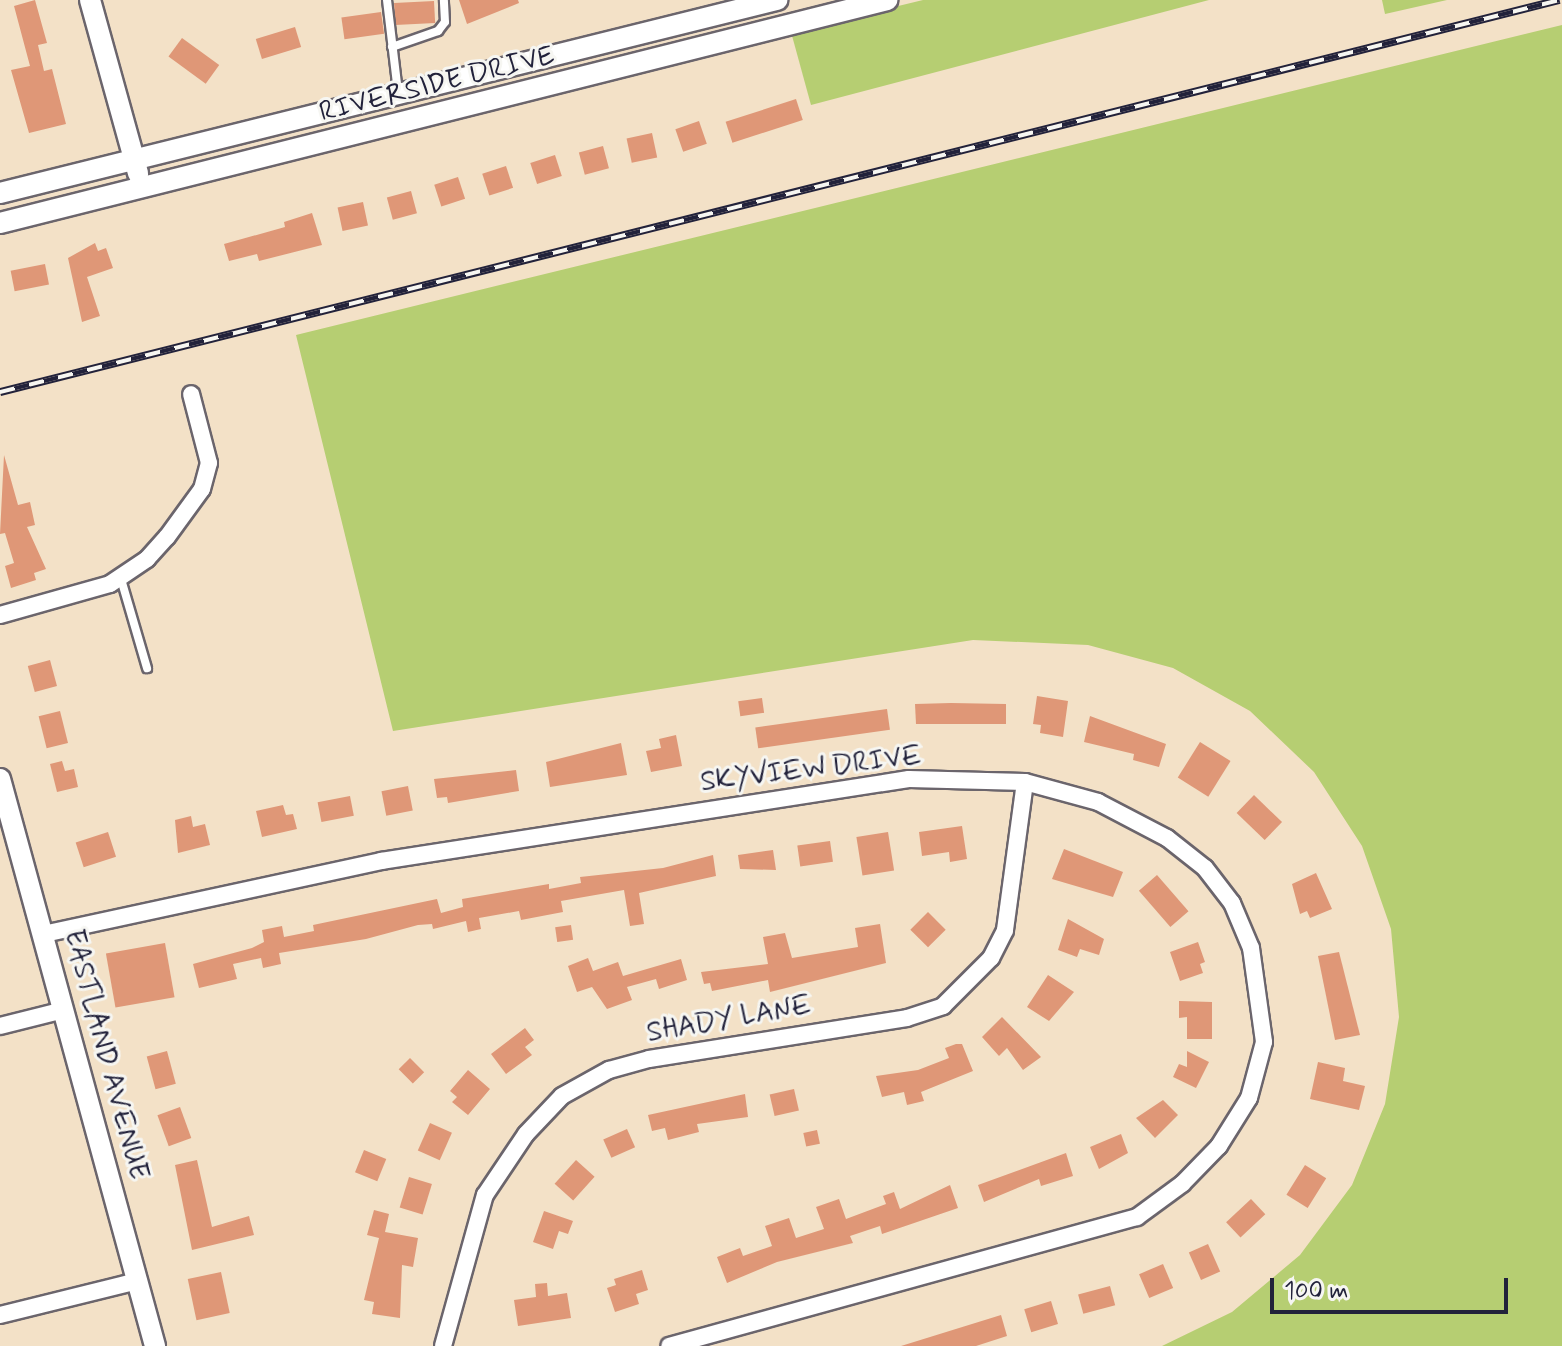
<!DOCTYPE html>
<html>
<head>
<meta charset="utf-8">
<style>
	body { margin:0 }
	#map { position:relative; width:1562px; height:1346px; overflow:hidden; background:#f3e1c7; font-family:Mynerve,sans-serif }
	div>[style] { position:absolute }
	[style*='--x'] { left:calc(var(--x)*1px); top:calc(var(--y)*1px); width:calc(var(--w)*1px); rotate:calc(var(--a)*1deg) }
	.green>* { inset:0; background:#b6ce72 }
	.building>* { inset:0; background:#df9777; transform-origin:0 0 }
	.roads { filter:drop-shadow(2px 0 #6b656c) drop-shadow(-2px 0 #6b656c) drop-shadow(0 2px #6b656c) drop-shadow(0 -2px #6b656c) }
	.service>* { height:8px; margin:-4px; padding:0 4px; transform-origin:4px; border-radius:4px; background:#fff }
	.minor>* { height:16px; margin:-8px; padding:0 8px; transform-origin:8px; border-radius:8px; background:#fff }
	.tertiary>* { height:20px; margin:-10px; padding:0 10px; transform-origin:10px; border-radius:10px; background:#fff }
	.rail>* { height:8px; margin-top:-4px; transform-origin:0; background:repeating-linear-gradient(90deg,#f6f6f2 0 15px,#22223b 0 30px); box-sizing:border-box; border-block:2px solid #22223b }
	span { translate:-50% -50%; white-space:nowrap; text-align:center; line-height:1.15; -webkit-text-stroke:6px #f6f6f2; paint-order:stroke }
	.street-label { font-size:28px; color:#22223b }
	.scale { position:absolute; left:1270px; top:1278px; width:238px; height:36px; box-sizing:border-box; border:4px solid #22223b; border-top:0; padding-left:10px; font-size:24px; line-height:28px; white-space:nowrap; color:#22223b; -webkit-text-stroke:6px #f6f6f2; paint-order:stroke }
</style>
</head>
<body>
<div id="map">
	<div class="green">
		<i style="clip-path:polygon(923px 0,1209px 0,811px 105px,791px 32px)"></i>
		<i style="clip-path:polygon(1382px 0,1447px 0,1385px 14px)"></i>
		<i style="clip-path:polygon(1562px 25px,1562px 1346px,1162px 1346px,1232px 1312px,1300px 1255px,1352px 1185px,1385px 1104px,1399px 1017px,1391px 929px,1362px 846px,1314px 772px,1250px 711px,1173px 668px,1088px 645px,973px 640px,393px 731px,296px 335px)"></i>
	</div>
	<div class="building">
		<i style="clip-path:polygon(35px 0,47px 43px,38px 45px,44px 71px,52px 69px,66px 124px,29px 133px,11px 70px,30px 66px,14px 6px)"></i>
		<i style="clip-path:polygon(459px 0,518px 0,519px 3px,467px 24px)"></i>
		<i style="left:434px;top:1px;width:22px;height:40px;rotate:87deg"></i>
		<i style="left:381px;top:12px;width:22px;height:40px;rotate:82deg"></i>
		<i style="left:295px;top:27px;width:21px;height:41px;rotate:73deg"></i>
		<i style="left:182px;top:38px;width:46px;height:23px;rotate:36deg"></i>
		<i style="left:796px;top:99px;width:22px;height:74px;rotate:72deg"></i>
		<i style="left:699px;top:121px;width:24px;height:25px;rotate:71deg"></i>
		<i style="left:652px;top:133px;width:25px;height:26px;rotate:78deg"></i>
		<i style="left:603px;top:146px;width:23px;height:25px;rotate:75deg"></i>
		<i style="left:555px;top:155px;width:22px;height:26px;rotate:72deg"></i>
		<i style="left:506px;top:166px;width:23px;height:25px;rotate:72deg"></i>
		<i style="left:458px;top:177px;width:23px;height:25px;rotate:72deg"></i>
		<i style="left:411px;top:191px;width:23px;height:25px;rotate:75deg"></i>
		<i style="left:363px;top:202px;width:24px;height:26px;rotate:78deg"></i>
		<i style="clip-path:polygon(312px 213px,322px 245px,259px 261px,257px 254px,229px 261px,224px 244px,285px 227px,284px 222px)"></i>
		<i style="clip-path:polygon(95px 243px,98px 251px,106px 248px,113px 268px,87px 277px,100px 316px,82px 322px,68px 258px)"></i>
		<i style="left:45px;top:264px;width:21px;height:35px;rotate:79deg"></i>
		<i style="clip-path:polygon(4px 455px,18px 505px,30px 502px,35px 525px,27px 527px,46px 569px,34px 573px,36px 580px,11px 588px,5px 566px,14px 563px,5px 533px,0 534px)"></i>
		<i style="left:50px;top:660px;width:27px;height:23px;rotate:75deg"></i>
		<i style="clip-path:polygon(1037px 696px,1068px 701px,1063px 737px,1040px 733px,1041px 725px,1033px 724px)"></i>
		<i style="left:762px;top:698px;width:15px;height:24px;rotate:82deg"></i>
		<i style="clip-path:polygon(951px 703px,1006px 704px,1006px 724px,916px 724px,915px 704px)"></i>
		<i style="left:887px;top:709px;width:21px;height:133px;rotate:82deg"></i>
		<i style="left:60px;top:711px;width:33px;height:22px;rotate:76deg"></i>
		<i style="clip-path:polygon(1090px 716px,1166px 744px,1159px 767px,1133px 760px,1134px 754px,1084px 742px)"></i>
		<i style="clip-path:polygon(676px 735px,682px 766px,651px 772px,646px 751px,661px 748px,659px 739px)"></i>
		<i style="left:1200px;top:742px;width:36px;height:42px;rotate:32deg"></i>
		<i style="clip-path:polygon(621px 743px,627px 775px,550px 787px,546px 762px)"></i>
		<i style="clip-path:polygon(62px 761px,65px 771px,74px 769px,78px 787px,57px 792px,50px 764px)"></i>
		<i style="clip-path:polygon(516px 770px,519px 791px,448px 803px,447px 797px,437px 798px,434px 779px)"></i>
		<i style="left:408px;top:786px;width:25px;height:27px;rotate:79deg"></i>
		<i style="left:1254px;top:795px;width:39px;height:25px;rotate:44deg"></i>
		<i style="left:350px;top:796px;width:20px;height:33px;rotate:79deg"></i>
		<i style="clip-path:polygon(283px 805px,286px 815px,293px 814px,297px 829px,262px 837px,256px 811px)"></i>
		<i style="clip-path:polygon(191px 816px,193px 827px,205px 824px,210px 845px,178px 853px,175px 820px)"></i>
		<i style="clip-path:polygon(962px 826px,967px 859px,950px 862px,949px 852px,922px 856px,919px 832px)"></i>
		<i style="left:108px;top:832px;width:26px;height:34px;rotate:72deg"></i>
		<i style="left:888px;top:832px;width:39px;height:32px;rotate:81deg"></i>
		<i style="left:830px;top:841px;width:21px;height:33px;rotate:82deg"></i>
		<i style="clip-path:polygon(1064px 849px,1123px 872px,1113px 897px,1052px 879px)"></i>
		<i style="clip-path:polygon(773px 850px,776px 870px,740px 869px,738px 855px)"></i>
		<i style="clip-path:polygon(713px 855px,716px 876px,639px 893px,644px 924px,630px 926px,624px 890px,561px 901px,563px 912px,521px 920px,519px 911px,479px 918px,481px 929px,468px 932px,466px 921px,433px 929px,432px 924px,418px 925px,366px 939px,279px 953px,281px 964px,263px 968px,261px 958px,233px 964px,237px 979px,199px 988px,193px 964px,252px 948px,264px 942px,262px 930px,282px 926px,284px 937px,314px 931px,313px 925px,437px 899px,441px 913px,463px 907px,462px 899px,549px 884px,549px 889px,581px 883px,580px 877px,663px 868px)"></i>
		<i style="clip-path:polygon(1316px 873px,1332px 909px,1310px 918px,1307px 911px,1300px 914px,1292px 884px)"></i>
		<i style="left:1157px;top:875px;width:48px;height:24px;rotate:49deg"></i>
		<i style="left:928px;top:912px;width:25px;height:25px;rotate:45deg"></i>
		<i style="clip-path:polygon(1068px 919px,1104px 939px,1099px 955px,1080px 949px,1077px 957px,1058px 950px)"></i>
		<i style="clip-path:polygon(880px 924px,886px 963px,770px 992px,768px 980px,712px 991px,710px 983px,704px 984px,701px 972px,768px 964px,763px 937px,785px 933px,792px 958px,858px 947px,855px 928px)"></i>
		<i style="left:571px;top:925px;width:15px;height:16px;rotate:82deg"></i>
		<i style="clip-path:polygon(1198px 942px,1205px 962px,1200px 964px,1203px 973px,1180px 981px,1170px 952px)"></i>
		<i style="left:165px;top:943px;width:55px;height:60px;rotate:80deg"></i>
		<i style="clip-path:polygon(1339px 952px,1360px 1035px,1335px 1040px,1318px 956px)"></i>
		<i style="clip-path:polygon(588px 958px,593px 971px,618px 962px,623px 976px,681px 959px,687px 980px,659px 989px,656px 979px,627px 987px,632px 1000px,607px 1009px,592px 987px,577px 992px,568px 966px)"></i>
		<i style="clip-path:polygon(1048px 975px,1074px 992px,1049px 1021px,1027px 1007px)"></i>
		<i style="clip-path:polygon(1179px 1001px,1212px 1002px,1212px 1039px,1187px 1039px,1187px 1017px,1179px 1018px)"></i>
		<i style="clip-path:polygon(1002px 1017px,1041px 1057px,1023px 1070px,1007px 1048px,999px 1056px,982px 1037px)"></i>
		<i style="clip-path:polygon(525px 1028px,534px 1040px,525px 1047px,532px 1055px,506px 1074px,491px 1054px)"></i>
		<i style="clip-path:polygon(956px 1044px,962px 1044px,973px 1071px,921px 1092px,924px 1101px,907px 1105px,904px 1092px,882px 1097px,876px 1076px,918px 1070px,949px 1058px,945px 1048px)"></i>
		<i style="left:167px;top:1051px;width:34px;height:21px;rotate:75deg"></i>
		<i style="clip-path:polygon(1187px 1051px,1209px 1062px,1196px 1088px,1173px 1077px,1179px 1064px,1187px 1067px)"></i>
		<i style="left:410px;top:1058px;width:20px;height:16px;rotate:45deg"></i>
		<i style="clip-path:polygon(1318px 1062px,1345px 1068px,1343px 1081px,1365px 1086px,1359px 1110px,1310px 1099px)"></i>
		<i style="clip-path:polygon(468px 1070px,490px 1089px,468px 1115px,452px 1102px,457px 1097px,450px 1091px)"></i>
		<i style="left:794px;top:1089px;width:22px;height:25px;rotate:77deg"></i>
		<i style="clip-path:polygon(745px 1094px,748px 1117px,697px 1124px,699px 1132px,668px 1140px,665px 1128px,652px 1131px,648px 1115px)"></i>
		<i style="clip-path:polygon(1163px 1100px,1178px 1115px,1155px 1138px,1136px 1118px)"></i>
		<i style="left:180px;top:1107px;width:33px;height:24px;rotate:70deg"></i>
		<i style="left:430px;top:1123px;width:24px;height:30px;rotate:24deg"></i>
		<i style="left:627px;top:1129px;width:20px;height:26px;rotate:66deg"></i>
		<i style="left:817px;top:1130px;width:14px;height:14px;rotate:78deg"></i>
		<i style="clip-path:polygon(1121px 1134px,1128px 1153px,1099px 1169px,1090px 1147px)"></i>
		<i style="left:364px;top:1150px;width:24px;height:24px;rotate:22deg"></i>
		<i style="clip-path:polygon(1066px 1153px,1073px 1176px,1041px 1186px,1039px 1179px,984px 1202px,978px 1185px)"></i>
		<i style="clip-path:polygon(197px 1160px,212px 1227px,249px 1216px,254px 1235px,192px 1250px,175px 1165px)"></i>
		<i style="left:576px;top:1160px;width:25px;height:32px;rotate:42deg"></i>
		<i style="left:1305px;top:1165px;width:25px;height:35px;rotate:32deg"></i>
		<i style="left:409px;top:1177px;width:24px;height:32px;rotate:17deg"></i>
		<i style="clip-path:polygon(950px 1185px,958px 1208px,882px 1234px,880px 1226px,850px 1236px,853px 1243px,777px 1262px,727px 1283px,717px 1257px,740px 1248px,743px 1256px,772px 1246px,765px 1226px,789px 1218px,796px 1238px,824px 1229px,816px 1207px,839px 1199px,846px 1219px,886px 1204px,883px 1196px,894px 1192px,900px 1209px)"></i>
		<i style="left:1251px;top:1199px;width:21px;height:34px;rotate:47deg"></i>
		<i style="clip-path:polygon(374px 1210px,389px 1214px,385px 1232px,418px 1238px,413px 1267px,402px 1265px,400px 1318px,372px 1314px,374px 1302px,364px 1300px,379px 1238px,367px 1235px)"></i>
		<i style="clip-path:polygon(544px 1211px,573px 1221px,568px 1234px,559px 1231px,553px 1249px,533px 1242px)"></i>
		<i style="left:1208px;top:1244px;width:30px;height:21px;rotate:66deg"></i>
		<i style="left:1163px;top:1264px;width:26px;height:26px;rotate:67deg"></i>
		<i style="clip-path:polygon(642px 1270px,648px 1290px,636px 1294px,639px 1304px,615px 1312px,607px 1288px,616px 1285px,614px 1279px)"></i>
		<i style="left:221px;top:1272px;width:42px;height:34px;rotate:78deg"></i>
		<i style="clip-path:polygon(547px 1283px,548px 1296px,567px 1293px,571px 1318px,518px 1326px,514px 1300px,536px 1297px,535px 1284px)"></i>
		<i style="left:1110px;top:1286px;width:20px;height:33px;rotate:75deg"></i>
		<i style="left:1051px;top:1301px;width:24px;height:28px;rotate:73deg"></i>
		<i style="clip-path:polygon(1001px 1315px,1007px 1336px,976px 1346px,901px 1346px)"></i>
	</div>
	<div class="roads">
		<div class="service">
			<i style="--x:387;--y:0;--w:93;--a:83.2"></i>
			<i style="--x:392;--y:47;--w:49;--a:-19.2"></i>
			<i style="--x:438;--y:31;--w:11;--a:-52"></i>
			<i style="--x:445;--y:22;--w:22;--a:-93"></i>
			<i style="--x:121;--y:579;--w:93;--a:73.7"></i>
		</div>
		<div class="minor">
			<i style="--x:0;--y:615;--w:114;--a:-15.7"></i>
			<i style="--x:110;--y:584;--w:45;--a:-34"></i>
			<i style="--x:147;--y:559;--w:30;--a:-48"></i>
			<i style="--x:167;--y:537;--w:59;--a:-53.9"></i>
			<i style="--x:202;--y:489;--w:27;--a:-75"></i>
			<i style="--x:209;--y:463;--w:71;--a:-104.6"></i>
			<i style="--x:44;--y:934;--w:345;--a:-12.2"></i>
			<i style="--x:381;--y:861;--w:534;--a:-8.83"></i>
			<i style="--x:909;--y:779;--w:116;--a:1.5"></i>
			<i style="--x:1025;--y:782;--w:76;--a:15.3"></i>
			<i style="--x:1098;--y:802;--w:78;--a:27.6"></i>
			<i style="--x:1167;--y:838;--w:48;--a:38.3"></i>
			<i style="--x:1205;--y:868;--w:44;--a:52.4"></i>
			<i style="--x:1232;--y:903;--w:49;--a:67.1"></i>
			<i style="--x:1251;--y:948;--w:95;--a:82.1"></i>
			<i style="--x:1264;--y:1042;--w:58;--a:105"></i>
			<i style="--x:1249;--y:1098;--w:57;--a:122"></i>
			<i style="--x:1219;--y:1146;--w:53;--a:134.2"></i>
			<i style="--x:1182;--y:1184;--w:56;--a:143.7"></i>
			<i style="--x:1137;--y:1217;--w:485;--a:164.6"></i>
			<i style="--x:0;--y:1026;--w:66;--a:-14"></i>
			<i style="--x:0;--y:1315;--w:141;--a:-13.9"></i>
			<i style="--x:443;--y:1346;--w:157;--a:-74.5"></i>
			<i style="--x:485;--y:1195;--w:73;--a:-56.1"></i>
			<i style="--x:526;--y:1134;--w:52;--a:-46.5"></i>
			<i style="--x:562;--y:1096;--w:54;--a:-29"></i>
			<i style="--x:609;--y:1070;--w:41;--a:-15.4"></i>
			<i style="--x:649;--y:1059;--w:261;--a:-9"></i>
			<i style="--x:907;--y:1018;--w:38;--a:-18"></i>
			<i style="--x:943;--y:1006;--w:68;--a:-45"></i>
			<i style="--x:991;--y:958;--w:31;--a:-63"></i>
			<i style="--x:1005;--y:930;--w:149;--a:-82.3"></i>
		</div>
		<div class="tertiary">
			<i style="--x:90;--y:0;--w:180;--a:74.5"></i>
			<i style="--x:0;--y:193;--w:801;--a:-13.95"></i>
			<i style="--x:0;--y:223;--w:915;--a:-14.11"></i>
			<i style="--x:0;--y:779;--w:588;--a:74.71"></i>
		</div>
	</div>
	<div class="rail">
		<i style="--x:0;--y:392;--w:1608;--a:-14.11"></i>
	</div>
	<div class="street-label">
		<span style="left:437px;top:85px;rotate:-14deg">RIVERSIDE DRIVE</span>
		<span style="left:811px;top:770px;rotate:-7deg">SKYVIEW DRIVE</span>
		<span style="left:729px;top:1020px;rotate:-10deg">SHADY LANE</span>
		<span style="left:105px;top:1055px;rotate:75deg">EASTLAND AVENUE</span>
	</div>
	<div class="scale">100 m</div>
</div>
</body>
</html>
